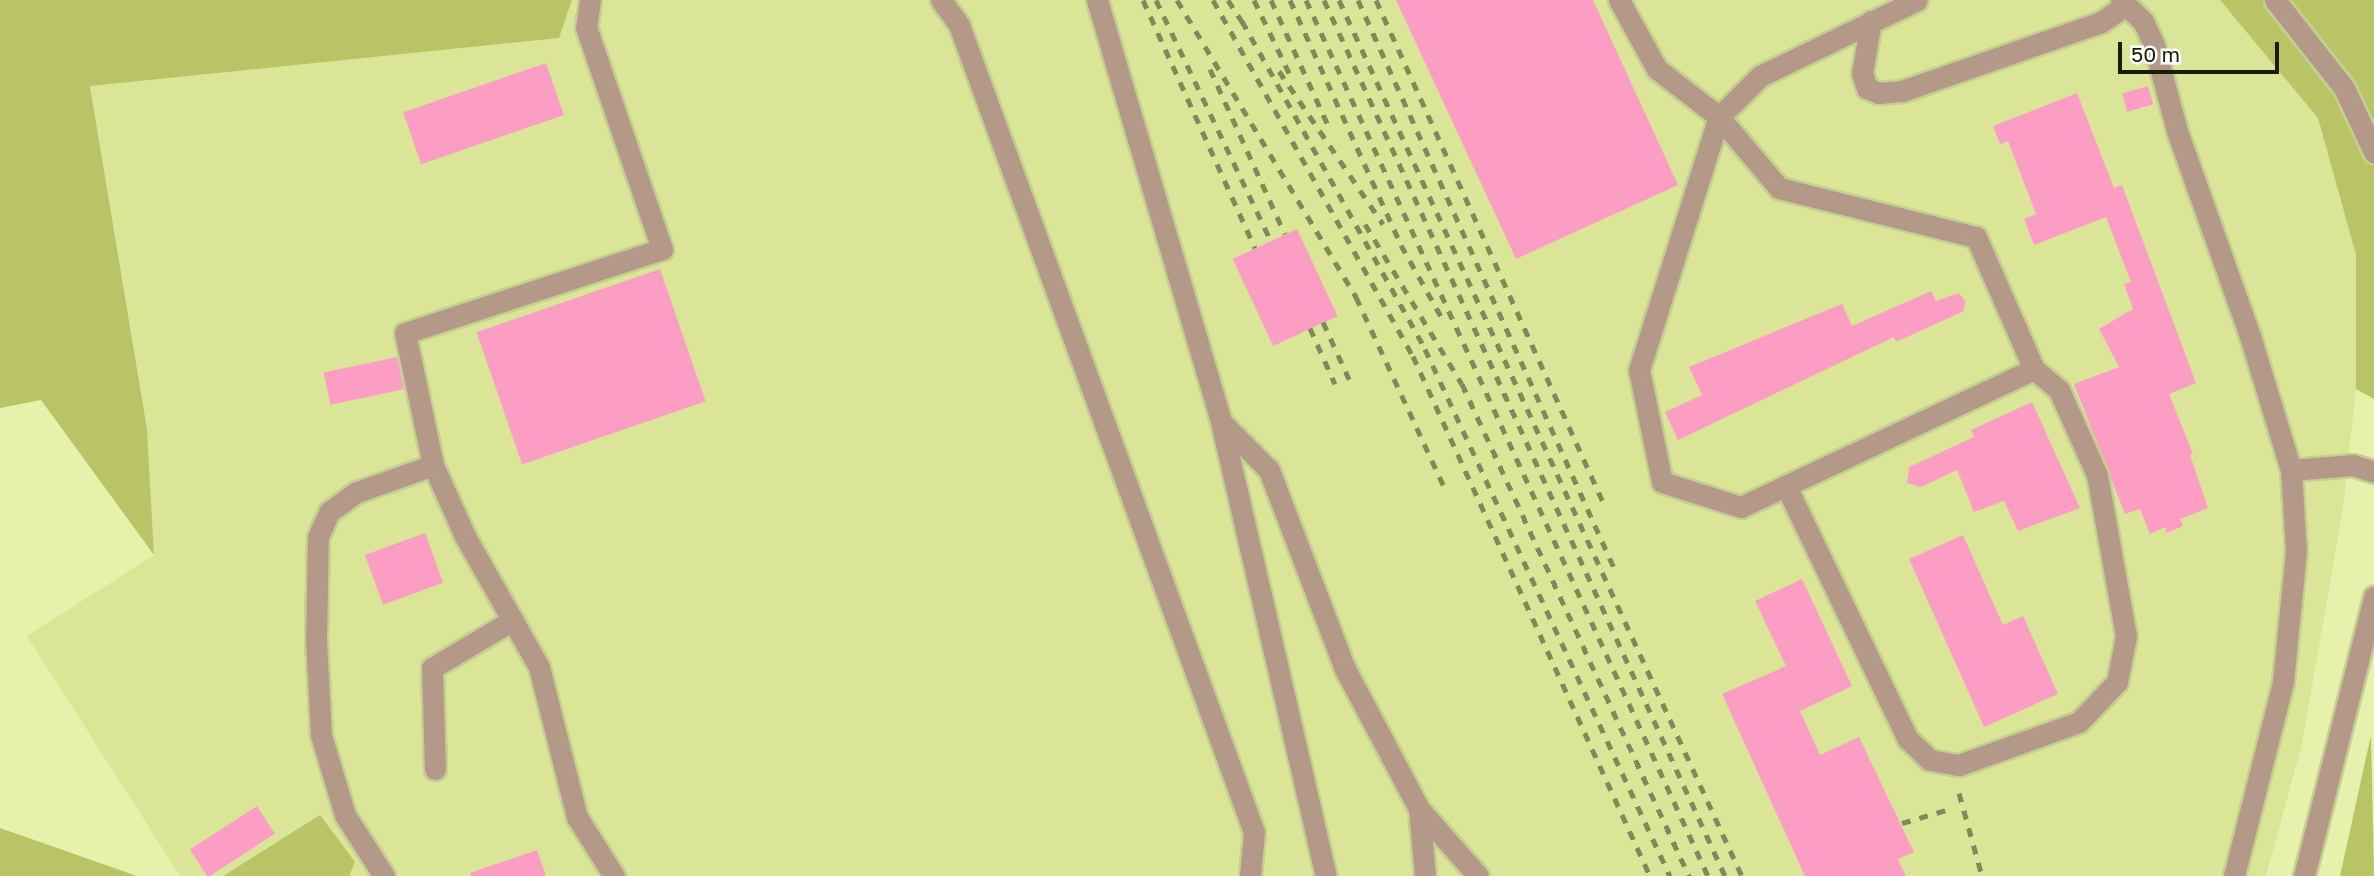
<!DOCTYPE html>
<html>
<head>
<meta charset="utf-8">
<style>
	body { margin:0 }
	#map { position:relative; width:2374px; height:876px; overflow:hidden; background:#e6f1ac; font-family:"Golos Text",sans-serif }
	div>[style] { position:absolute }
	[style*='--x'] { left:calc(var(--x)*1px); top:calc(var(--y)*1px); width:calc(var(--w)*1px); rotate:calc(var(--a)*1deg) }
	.built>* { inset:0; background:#dae598 }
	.forest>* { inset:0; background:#b8c465 }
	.building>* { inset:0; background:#fc9ec3; transform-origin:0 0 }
	.roads { filter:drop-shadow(2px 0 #c5cf91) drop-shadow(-2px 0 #c5cf91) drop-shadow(0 2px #c5cf91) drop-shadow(0 -2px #c5cf91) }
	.minor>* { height:21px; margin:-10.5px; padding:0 10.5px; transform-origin:10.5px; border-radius:10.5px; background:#b49988 }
	.rail>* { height:5px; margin-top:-2.5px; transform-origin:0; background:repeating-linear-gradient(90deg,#828959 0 9px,transparent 0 18px) }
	span { translate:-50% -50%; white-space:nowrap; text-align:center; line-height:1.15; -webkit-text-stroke:6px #fff; paint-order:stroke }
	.scale { position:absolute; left:2118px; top:42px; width:161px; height:32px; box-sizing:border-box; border:4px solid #1a1d03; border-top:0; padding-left:9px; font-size:21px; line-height:24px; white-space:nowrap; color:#1a1d03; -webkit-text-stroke:5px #fff; paint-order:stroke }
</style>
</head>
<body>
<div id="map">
	<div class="built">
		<i style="clip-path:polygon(572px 0,2220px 0,2318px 118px,2356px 255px,2356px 389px,2343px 508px,2302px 744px,2266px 876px,180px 876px,27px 636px,154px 555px,147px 429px,90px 85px,559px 38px)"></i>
	</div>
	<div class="forest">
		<i style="clip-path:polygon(0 0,572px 0,559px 38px,90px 86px,147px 429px,154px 555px,41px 400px,0 408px)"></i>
		<i style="clip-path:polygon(2220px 0,2374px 0,2374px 399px,2356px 389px,2356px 255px,2318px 118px)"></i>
		<i style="clip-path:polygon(2371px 735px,2374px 876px,2340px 876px)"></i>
		<i style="clip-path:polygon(320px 815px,355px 862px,349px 876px,223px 876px)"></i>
		<i style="clip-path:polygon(0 828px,137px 876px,0 876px)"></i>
	</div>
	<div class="building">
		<i style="clip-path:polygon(1396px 0,1593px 0,1678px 185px,1516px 259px)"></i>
		<i style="left:546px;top:63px;width:55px;height:151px;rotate:71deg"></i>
		<i style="left:2148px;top:86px;width:19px;height:27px;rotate:74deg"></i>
		<i style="clip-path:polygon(2077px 93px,2114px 188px,2122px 185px,2196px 383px,2169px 394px,2193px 454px,2190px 455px,2208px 508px,2180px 519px,2183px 526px,2167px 533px,2165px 527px,2150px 534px,2140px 509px,2125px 514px,2074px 384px,2119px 367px,2099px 329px,2133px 309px,2124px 284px,2131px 282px,2106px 217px,2034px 245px,2024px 219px,2036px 214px,2008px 141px,2000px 144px,1993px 126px)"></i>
		<i style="left:1297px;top:229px;width:96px;height:71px;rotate:65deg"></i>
		<i style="left:660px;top:269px;width:140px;height:194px;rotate:71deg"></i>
		<i style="clip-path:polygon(1931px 291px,1936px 301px,1959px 293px,1965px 301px,1964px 311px,1896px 342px,1894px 337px,1678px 440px,1665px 412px,1702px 395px,1689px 367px,1842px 304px,1852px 326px)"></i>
		<i style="left:397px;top:357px;width:33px;height:75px;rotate:78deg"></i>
		<i style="clip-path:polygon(2032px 402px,2080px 508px,2018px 531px,2004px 501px,1974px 512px,1957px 470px,1921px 487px,1907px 483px,1909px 467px,1974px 437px,1971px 430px)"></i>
		<i style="left:425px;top:533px;width:53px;height:64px;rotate:70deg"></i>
		<i style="clip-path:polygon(1963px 535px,2003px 625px,2023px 616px,2058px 694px,1984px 727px,1909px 559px)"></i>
		<i style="clip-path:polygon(1802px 579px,1852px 686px,1800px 711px,1820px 755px,1859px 737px,1914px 852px,1898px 859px,1906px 876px,1805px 876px,1722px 694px,1786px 666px,1755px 601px)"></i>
		<i style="left:257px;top:806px;width:33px;height:80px;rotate:57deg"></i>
		<i style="clip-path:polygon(537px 850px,546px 876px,471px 876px,470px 873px)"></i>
	</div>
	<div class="roads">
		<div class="minor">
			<i style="--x:590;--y:0;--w:27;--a:98"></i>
			<i style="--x:586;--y:27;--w:235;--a:71.1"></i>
			<i style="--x:662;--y:249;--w:270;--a:161.9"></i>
			<i style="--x:405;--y:333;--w:135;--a:78"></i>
			<i style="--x:433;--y:465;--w:80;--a:65.7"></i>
			<i style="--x:466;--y:538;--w:148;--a:60.5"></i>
			<i style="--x:539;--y:667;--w:155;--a:75.8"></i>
			<i style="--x:577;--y:817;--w:70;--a:57.9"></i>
			<i style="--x:941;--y:0;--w:31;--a:54"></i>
			<i style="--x:959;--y:25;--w:859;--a:69.92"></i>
			<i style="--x:1254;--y:832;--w:44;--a:95.2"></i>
			<i style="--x:1097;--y:0;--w:440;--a:73.6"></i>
			<i style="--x:1221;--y:422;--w:466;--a:77"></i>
			<i style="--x:1619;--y:0;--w:79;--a:61.2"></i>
			<i style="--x:1657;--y:69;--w:78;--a:37.7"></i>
			<i style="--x:1719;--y:117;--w:93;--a:49.8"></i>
			<i style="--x:1779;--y:188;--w:203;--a:14"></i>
			<i style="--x:1976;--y:237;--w:144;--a:66.3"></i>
			<i style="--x:2034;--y:369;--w:324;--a:154.8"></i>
			<i style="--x:1741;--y:507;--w:83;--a:-162.4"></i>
			<i style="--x:1662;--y:482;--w:114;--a:-101.6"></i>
			<i style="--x:1639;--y:370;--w:265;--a:-72.5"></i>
			<i style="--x:1719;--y:117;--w:58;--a:-45"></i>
			<i style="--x:1760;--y:76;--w:174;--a:-25.8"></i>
			<i style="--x:2121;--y:0;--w:30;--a:44"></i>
			<i style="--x:2143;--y:21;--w:26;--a:65"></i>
			<i style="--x:2154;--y:45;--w:89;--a:75"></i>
			<i style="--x:2177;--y:131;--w:218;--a:70.4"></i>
			<i style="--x:2250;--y:336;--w:140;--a:73"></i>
			<i style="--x:2291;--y:470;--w:81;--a:86.5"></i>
			<i style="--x:2296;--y:551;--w:132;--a:95.7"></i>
			<i style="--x:2283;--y:682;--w:200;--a:104.2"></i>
			<i style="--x:2275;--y:0;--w:112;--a:51.9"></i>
			<i style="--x:2344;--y:88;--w:71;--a:64.9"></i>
			<i style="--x:1871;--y:21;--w:53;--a:99.8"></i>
			<i style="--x:1862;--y:73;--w:16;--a:72"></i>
			<i style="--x:1867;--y:88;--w:13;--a:23"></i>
			<i style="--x:1879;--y:93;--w:23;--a:-5"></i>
			<i style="--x:1902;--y:91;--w:211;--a:-19.1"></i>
			<i style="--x:2101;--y:22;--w:30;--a:-34"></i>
			<i style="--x:1222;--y:423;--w:66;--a:45"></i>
			<i style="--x:1269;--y:470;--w:213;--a:69.1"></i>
			<i style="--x:1345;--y:669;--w:158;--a:62.1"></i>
			<i style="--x:1419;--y:809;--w:89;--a:48.6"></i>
			<i style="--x:2291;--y:470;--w:62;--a:-4.6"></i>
			<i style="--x:2353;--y:465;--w:22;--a:18"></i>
			<i style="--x:1786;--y:486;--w:281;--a:64.3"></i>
			<i style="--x:1908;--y:739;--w:30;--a:44"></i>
			<i style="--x:1930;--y:760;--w:29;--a:10"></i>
			<i style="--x:1959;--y:765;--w:127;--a:-19.7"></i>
			<i style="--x:2079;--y:722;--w:55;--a:-46.5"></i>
			<i style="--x:2117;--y:682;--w:47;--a:-78.9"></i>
			<i style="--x:2126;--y:636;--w:164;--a:-100.2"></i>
			<i style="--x:2097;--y:475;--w:93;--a:-114.1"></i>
			<i style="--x:2059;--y:390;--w:33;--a:-140"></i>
			<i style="--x:435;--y:769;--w:101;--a:-91.7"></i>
			<i style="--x:432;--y:668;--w:94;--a:-30.7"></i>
			<i style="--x:1419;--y:809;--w:67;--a:84.9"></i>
			<i style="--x:384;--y:876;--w:72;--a:-122.6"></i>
			<i style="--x:345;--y:815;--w:84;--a:-106.7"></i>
			<i style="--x:321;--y:735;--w:97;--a:-93"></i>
			<i style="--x:316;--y:638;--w:101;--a:-88.9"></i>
			<i style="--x:318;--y:537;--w:27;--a:-66"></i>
			<i style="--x:329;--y:512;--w:34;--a:-36"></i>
			<i style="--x:357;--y:492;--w:81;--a:-19.6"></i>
			<i style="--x:2304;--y:876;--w:288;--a:-75.9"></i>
		</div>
	</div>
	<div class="rail">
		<i style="--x:1143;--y:0;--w:272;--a:65.7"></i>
		<i style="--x:1156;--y:0;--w:267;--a:64.5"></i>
		<i style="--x:1177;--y:0;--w:347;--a:58.9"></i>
		<i style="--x:1356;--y:297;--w:212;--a:65.1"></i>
		<i style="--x:1213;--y:0;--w:408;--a:60.7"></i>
		<i style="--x:1413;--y:356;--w:571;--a:65.5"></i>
		<i style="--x:1228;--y:0;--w:35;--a:57"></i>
		<i style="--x:1254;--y:0;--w:88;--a:64.3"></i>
		<i style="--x:1271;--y:0;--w:140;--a:65.5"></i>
		<i style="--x:1290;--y:0;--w:269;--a:65.6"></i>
		<i style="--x:1401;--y:245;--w:84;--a:60.7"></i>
		<i style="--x:1306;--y:0;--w:964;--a:65.35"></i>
		<i style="--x:1324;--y:0;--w:963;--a:65.4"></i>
		<i style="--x:1339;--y:0;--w:964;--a:65.3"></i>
		<i style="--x:1358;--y:0;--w:625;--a:65.73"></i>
		<i style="--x:1376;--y:0;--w:551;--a:65.67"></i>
		<i style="--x:1242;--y:21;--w:376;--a:60.8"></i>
		<i style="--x:1425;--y:349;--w:581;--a:65.07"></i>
		<i style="--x:1210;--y:69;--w:181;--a:65.6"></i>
		<i style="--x:1279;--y:71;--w:185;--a:55.8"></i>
		<i style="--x:1365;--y:224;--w:187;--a:58.8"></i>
		<i style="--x:1462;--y:384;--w:542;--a:65.23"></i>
		<i style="--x:1323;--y:322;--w:63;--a:65.5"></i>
		<i style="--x:1310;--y:328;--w:61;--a:65.9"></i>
		<i style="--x:1959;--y:793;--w:86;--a:74.5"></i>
		<i style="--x:1902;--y:823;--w:50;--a:-16.3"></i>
	</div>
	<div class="scale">50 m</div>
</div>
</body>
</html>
